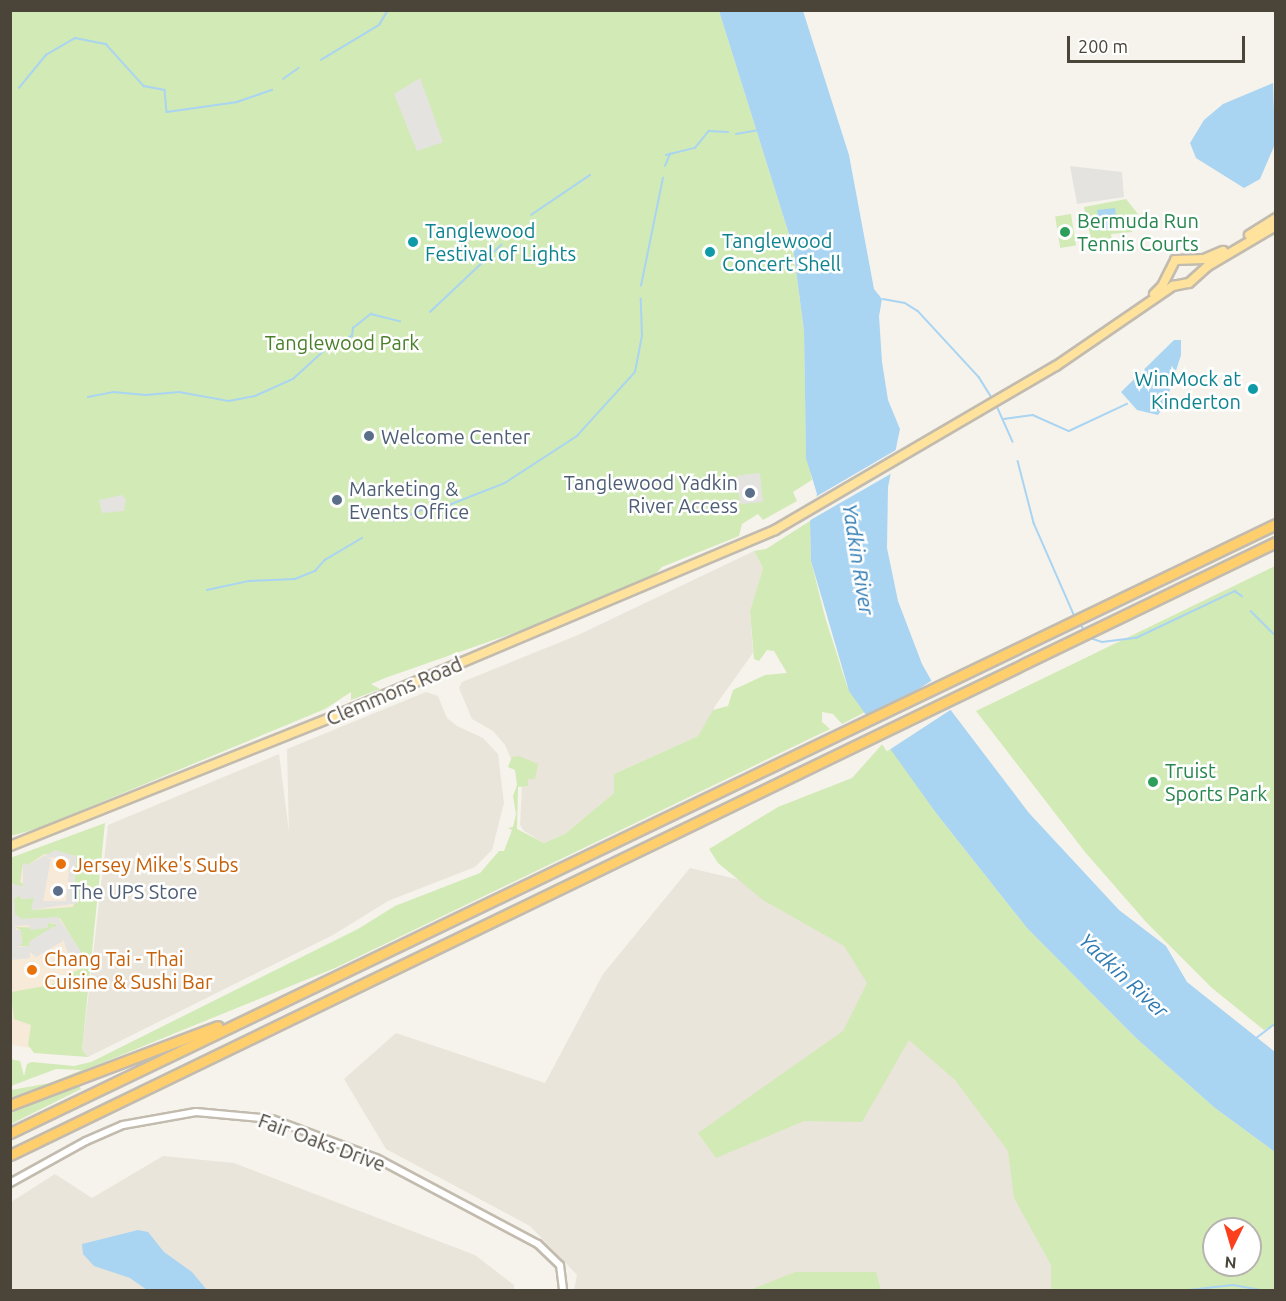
<!DOCTYPE html>
<html>
<head>
<meta charset="utf-8">
<style>
	body { margin:0 }
	#map { position:relative; width:1286px; height:1301px; overflow:hidden; background:#f6f3ec; font-family:Ubuntu,sans-serif }
	div>[style] { position:absolute }
	[style*='--x'] { left:calc(var(--x)*1px); top:calc(var(--y)*1px); width:calc(var(--w)*1px); rotate:calc(var(--a)*1deg) }
	.residential>* { inset:0; background:#eae5da }
	.commercial>* { inset:0; background:#f7ead8 }
	.green>* { inset:0; background:#d2eab5; transform-origin:0 0 }
	.parking>* { inset:0; background:#e5e3e0; transform-origin:0 0 }
	.water>* { inset:0; background:#a9d4f2 }
	.pier>* { inset:0; background:#f6f3ec; transform-origin:0 0 }
	.stream>* { height:1.5px; margin:-0.75px; padding:0 0.75px; transform-origin:0.75px; border-radius:0.75px; background:#a9d4f2 }
	.roads { filter:drop-shadow(2px 0 #c2bbae) drop-shadow(-2px 0 #c2bbae) drop-shadow(0 2px #c2bbae) drop-shadow(0 -2px #c2bbae) }
	.minor>* { height:6px; margin:-3px; padding:0 3px; transform-origin:3px; border-radius:3px; background:#fff }
	.major>* { height:8px; margin:-4px; padding:0 4px; transform-origin:4px; border-radius:4px; background:#ffe39c }
	.highway>* { height:9px; margin:-4.5px; padding:0 4.5px; transform-origin:4.5px; border-radius:4.5px; background:#ffcf6e }
	.dots>* { width:16px; height:16px; translate:-50% -50%; box-sizing:border-box; border:3px solid #fff; border-radius:50% }
	span { translate:-50% -50%; white-space:nowrap; text-align:center; line-height:1.15; -webkit-text-stroke:5px #fff; paint-order:stroke }
	.leisure-label { font-size:20px; color:#27864d }
	.left { translate:0 -50%; text-align:left }
	.culture-label { font-size:20px; color:#0d838f }
	.right { translate:-100% -50%; text-align:right }
	.park-label { font-size:20px; color:#4a7f2a }
	.service-label { font-size:20px; color:#4e5e75 }
	.street-label { font-size:20px; color:#4b4439 }
	.food-label { font-size:20px; color:#c56008 }
	.water-label { font-size:21px; color:#2e7ab2; font-style:italic }
	.frame { position:absolute; inset:0; border:12px solid #4b4439; pointer-events:none }
	.north { position:absolute; left:1202px; top:1217px; width:60px; height:60px; box-sizing:border-box; background:#fff; border:2px solid #b7b4b0; border-radius:50%; rotate:185deg; font-size:16px; font-weight:700; line-height:24px; text-align:center; color:#4b4439 }
	.north::after { content:''; display:block; margin:auto; width:21px; height:27px; background:#fc3f1d; clip-path:polygon(50% 0,100% 100%,50% 72%,0 100%) }
	.scale { position:absolute; left:1067px; top:36px; width:178px; height:27px; box-sizing:border-box; border:3px solid #4b4439; border-top:0; padding-left:8px; font-size:18px; line-height:21px; white-space:nowrap; color:#4b4439; -webkit-text-stroke:4px #fff; paint-order:stroke }
</style>
</head>
<body>
<div id="map">
	<div class="residential">
		<i style="clip-path:polygon(754px 551px,763px 568px,750px 611px,753px 653px,715px 706px,706px 728px,698px 736px,614px 774px,614px 793px,565px 834px,544px 843px,524px 831px,520px 825px,522px 784px,505px 745px,493px 731px,472px 719px,459px 688px,462px 682px,578px 635px)"></i>
		<i style="clip-path:polygon(426px 692px,438px 696px,447px 718px,457px 726px,483px 738px,498px 754px,504px 803px,492px 850px,475px 867px,388px 901px,333px 935px,88px 1057px,82px 1050px,108px 825px,279px 754px,289px 832px,287px 749px)"></i>
		<i style="clip-path:polygon(690px 868px,753px 883px,856px 931px,1075px 1164px,1070px 1290px,574px 1290px,577px 1275px,530px 1226px,386px 1149px,344px 1079px,396px 1033px,545px 1083px,603px 974px)"></i>
		<i style="clip-path:polygon(163px 1156px,234px 1163px,475px 1255px,514px 1285px,514px 1290px,11px 1290px,11px 1202px,55px 1174px,92px 1198px)"></i>
	</div>
	<div class="commercial">
		<i style="clip-path:polygon(74px 838px,85px 966px,32px 1048px,11px 1045px,10px 860px)"></i>
	</div>
	<div class="green">
		<i style="clip-path:polygon(11px 11px,719px 11px,793px 247px,804px 331px,806px 451px,812px 480px,793px 492px,797px 501px,763px 520px,758px 514px,742px 524px,739px 536px,662px 567px,642px 588px,385px 678px,371px 684px,380px 689px,351px 700px,351px 692px,325px 709px,39px 828px,11px 836px)"></i>
		<i style="clip-path:polygon(1126px 199px,1138px 214px,1132px 232px,1111px 234px,1112px 240px,1091px 239px,1084px 207px)"></i>
		<i style="left:1071px;top:214px;width:32px;height:16px;rotate:81deg"></i>
		<i style="clip-path:polygon(810px 521px,811px 561px,825px 617px,847px 686px,865px 712px,842px 724px,833px 714px,822px 712px,822px 722px,830px 729px,335px 968px,11px 1100px,11px 1090px,50px 1083px,82px 1070px,56px 1069px,11px 1086px,10px 1059px,20px 1061px,24px 1076px,27px 1064px,32px 1062px,74px 1066px,91px 1062px,358px 929px,395px 906px,480px 873px,499px 851px,504px 851px,512px 830px,508px 828px,513px 827px,516px 814px,513px 796px,517px 785px,515px 770px,508px 767px,512px 757px,519px 756px,538px 764px,535px 779px,528px 779px,528px 786px,518px 787px,517px 829px,544px 843px,565px 834px,614px 793px,614px 774px,698px 736px,713px 710px,728px 706px,733px 690px,765px 675px,787px 673px,774px 651px,767px 650px,759px 661px,754px 659px,750px 611px,763px 568px,754px 551px,766px 549px)"></i>
		<i style="clip-path:polygon(1275px 566px,1276px 1024px,1264px 1030px,1212px 988px,1146px 922px,1085px 852px,976px 711px)"></i>
		<i style="clip-path:polygon(evenodd,886px 740px,936px 813px,1027px 928px,1136px 1038px,1215px 1108px,1275px 1152px,1275px 1290px,1051px 1290px,1051px 1265px,1014px 1198px,1008px 1151px,955px 1080px,909px 1040px,862px 1122px,804px 1121px,716px 1158px,698px 1133px,843px 1031px,867px 983px,844px 946px,763px 900px,718px 863px,709px 849px,778px 807px,852px 778px,886px 740px,1214px 1229px,1250px 1229px,1250px 1265px,1214px 1265px,1214px 1229px)"></i>
		<i style="clip-path:polygon(105px 823px,82px 1050px,88px 1057px,34px 1053px,28px 1045px,31px 1025px,14px 1019px,11px 992px,51px 985px,83px 967px,85px 960px,60px 918px,20px 919px,15px 914px,14px 899px,20px 895px,22px 899px,34px 898px,32px 910px,73px 907px,78px 893px,74px 892px,76px 856px,44px 854px,28px 865px,23px 863px,20px 882px,25px 885px,19px 888px,12px 883px,10px 858px)"></i>
		<i style="clip-path:polygon(48px 923px,56px 924px,57px 930px,53px 927px,29px 942px,30px 946px,17px 946px,22px 944px,20px 930px,15px 927px,47px 928px)"></i>
		<i style="clip-path:polygon(79px 1086px,81px 1089px,11px 1124px,11px 1110px)"></i>
		<i style="clip-path:polygon(795px 1272px,876px 1272px,881px 1290px,750px 1290px)"></i>
	</div>
	<div class="parking">
		<i style="clip-path:polygon(420px 78px,443px 142px,417px 151px,394px 94px)"></i>
		<i style="clip-path:polygon(1070px 166px,1122px 172px,1124px 197px,1077px 204px)"></i>
		<i style="left:760px;top:473px;width:29px;height:23px;rotate:84deg"></i>
		<i style="clip-path:polygon(122px 495px,126px 499px,124px 511px,102px 513px,99px 500px)"></i>
		<i style="clip-path:polygon(evenodd,55px 850px,76px 856px,74px 892px,79px 893px,78px 903px,31px 910px,34px 898px,21px 899px,20px 895px,14px 899px,15px 914px,22px 919px,58px 917px,84px 956px,76px 960px,76px 956px,68px 953px,62px 936px,63px 941px,36px 957px,30px 952px,30px 958px,11px 960px,11px 883px,23px 887px,23px 863px,28px 865px,55px 850px,47px 857px,70px 859px,66px 901px,43px 901px,51px 859px,47px 857px,55px 850px,48px 923px,55px 923px,57px 930px,54px 926px,29px 942px,30px 946px,17px 947px,22px 944px,21px 930px,16px 930px,15px 926px,29px 925px,30px 930px,47px 928px,48px 923px)"></i>
	</div>
	<div class="water">
		<i style="clip-path:polygon(719px 11px,803px 11px,849px 155px,874px 289px,882px 299px,879px 316px,882px 362px,888px 400px,900px 429px,888px 487px,887px 548px,898px 601px,922px 664px,940px 696px,1029px 813px,1119px 910px,1166px 946px,1187px 982px,1275px 1052px,1275px 1152px,1215px 1108px,1136px 1038px,1027px 928px,936px 813px,849px 691px,811px 561px,810px 521px,817px 494px,806px 458px,804px 331px,793px 247px)"></i>
		<i style="clip-path:polygon(1273px 83px,1275px 144px,1260px 179px,1244px 188px,1196px 158px,1190px 143px,1204px 120px,1223px 104px)"></i>
		<i style="clip-path:polygon(1115px 208px,1116px 218px,1108px 219px,1110px 229px,1095px 231px,1094px 225px,1099px 223px,1097px 210px)"></i>
		<i style="clip-path:polygon(1174px 340px,1181px 340px,1181px 355px,1165px 405px,1158px 415px,1137px 410px,1121px 392px)"></i>
		<i style="clip-path:polygon(138px 1230px,148px 1232px,164px 1252px,192px 1272px,207px 1290px,147px 1290px,130px 1278px,94px 1266px,83px 1254px,82px 1244px)"></i>
	</div>
	<div class="pier">
		<i style="clip-path:polygon(901px 447px,894px 472px,807px 522px,812px 499px)"></i>
		<i style="left:934px;top:679px;width:35px;height:79px;rotate:57deg"></i>
	</div>
	<div class="stream">
		<i style="--x:321;--y:60;--w:68;--a:-31.1"></i>
		<i style="--x:379;--y:25;--w:17;--a:-59"></i>
		<i style="--x:283;--y:79;--w:19;--a:-35"></i>
		<i style="--x:19;--y:88;--w:43;--a:-50.7"></i>
		<i style="--x:46;--y:55;--w:34;--a:-30"></i>
		<i style="--x:75;--y:38;--w:32;--a:11"></i>
		<i style="--x:106;--y:44;--w:57;--a:47.9"></i>
		<i style="--x:144;--y:86;--w:21;--a:11"></i>
		<i style="--x:165;--y:90;--w:22;--a:85"></i>
		<i style="--x:167;--y:112;--w:71;--a:-8.1"></i>
		<i style="--x:237;--y:102;--w:37;--a:-19"></i>
		<i style="--x:736;--y:134;--w:23;--a:-10"></i>
		<i style="--x:666;--y:155;--w:30;--a:-14"></i>
		<i style="--x:695;--y:148;--w:22;--a:-51"></i>
		<i style="--x:709;--y:131;--w:19;--a:3"></i>
		<i style="--x:665;--y:166;--w:13;--a:-67"></i>
		<i style="--x:531;--y:215;--w:71;--a:-34.1"></i>
		<i style="--x:641;--y:286;--w:110;--a:-78.5"></i>
		<i style="--x:883;--y:299;--w:22;--a:10"></i>
		<i style="--x:905;--y:303;--w:15;--a:32"></i>
		<i style="--x:918;--y:311;--w:90;--a:47.3"></i>
		<i style="--x:979;--y:377;--w:26;--a:58"></i>
		<i style="--x:430;--y:312;--w:98;--a:-43.3"></i>
		<i style="--x:88;--y:397;--w:25;--a:-11"></i>
		<i style="--x:113;--y:392;--w:33;--a:5"></i>
		<i style="--x:146;--y:395;--w:33;--a:-5"></i>
		<i style="--x:179;--y:392;--w:51;--a:10.2"></i>
		<i style="--x:229;--y:401;--w:26;--a:-11"></i>
		<i style="--x:255;--y:396;--w:42;--a:-24.1"></i>
		<i style="--x:293;--y:379;--w:46;--a:-42.4"></i>
		<i style="--x:327;--y:348;--w:28;--a:-26"></i>
		<i style="--x:352;--y:336;--w:8;--a:-83"></i>
		<i style="--x:353;--y:328;--w:23;--a:-38"></i>
		<i style="--x:371;--y:314;--w:30;--a:14"></i>
		<i style="--x:997;--y:406;--w:39;--a:66"></i>
		<i style="--x:1004;--y:419;--w:29;--a:-8"></i>
		<i style="--x:1033;--y:415;--w:39;--a:24"></i>
		<i style="--x:1069;--y:431;--w:64;--a:-25"></i>
		<i style="--x:1018;--y:461;--w:64;--a:75.5"></i>
		<i style="--x:1034;--y:523;--w:103;--a:66.4"></i>
		<i style="--x:408;--y:516;--w:30;--a:-24"></i>
		<i style="--x:435;--y:504;--w:14;--a:4"></i>
		<i style="--x:449;--y:505;--w:60;--a:-21.4"></i>
		<i style="--x:505;--y:483;--w:86;--a:-33.1"></i>
		<i style="--x:577;--y:436;--w:86;--a:-47.8"></i>
		<i style="--x:635;--y:372;--w:37;--a:-79"></i>
		<i style="--x:642;--y:336;--w:37;--a:-92"></i>
		<i style="--x:392;--y:521;--w:12;--a:-20"></i>
		<i style="--x:207;--y:590;--w:43;--a:-12.1"></i>
		<i style="--x:249;--y:581;--w:46;--a:-2.5"></i>
		<i style="--x:295;--y:579;--w:22;--a:-22"></i>
		<i style="--x:315;--y:571;--w:15;--a:-48"></i>
		<i style="--x:325;--y:560;--w:43;--a:-30.7"></i>
		<i style="--x:1251;--y:611;--w:35;--a:45"></i>
		<i style="--x:1080;--y:623;--w:9;--a:58"></i>
		<i style="--x:1090;--y:638;--w:13;--a:18"></i>
		<i style="--x:1102;--y:642;--w:34;--a:-7"></i>
		<i style="--x:1136;--y:638;--w:110;--a:-25.4"></i>
		<i style="--x:1235;--y:591;--w:9;--a:36"></i>
		<i style="--x:1255;--y:1039;--w:26;--a:-37"></i>
		<i style="--x:1189;--y:1290;--w:44;--a:-6.5"></i>
		<i style="--x:1233;--y:1285;--w:29;--a:10"></i>
	</div>
	<div class="roads">
		<div class="minor">
			<i style="--x:10;--y:1183;--w:87;--a:-28.9"></i>
			<i style="--x:86;--y:1141;--w:40;--a:-23.4"></i>
			<i style="--x:123;--y:1125;--w:74;--a:-10.1"></i>
			<i style="--x:196;--y:1112;--w:76;--a:5.3"></i>
			<i style="--x:272;--y:1119;--w:111;--a:20.6"></i>
			<i style="--x:376;--y:1158;--w:183;--a:28"></i>
			<i style="--x:538;--y:1244;--w:30;--a:44"></i>
			<i style="--x:560;--y:1265;--w:25;--a:83"></i>
		</div>
		<div class="major">
			<i style="--x:1249;--y:235;--w:32;--a:-32"></i>
			<i style="--x:1154;--y:294;--w:11;--a:-45"></i>
			<i style="--x:1162;--y:286;--w:29;--a:-63"></i>
			<i style="--x:1175;--y:260;--w:29;--a:-2"></i>
			<i style="--x:1204;--y:259;--w:21;--a:-23"></i>
			<i style="--x:10;--y:846;--w:358;--a:-21.8"></i>
			<i style="--x:342;--y:713;--w:470;--a:-22.9"></i>
			<i style="--x:775;--y:530;--w:325;--a:-30.3"></i>
			<i style="--x:1056;--y:366;--w:142;--a:-34.4"></i>
			<i style="--x:1173;--y:286;--w:16;--a:-11"></i>
			<i style="--x:1189;--y:283;--w:25;--a:-42"></i>
			<i style="--x:1208;--y:266;--w:79;--a:-30.5"></i>
		</div>
		<div class="highway">
			<i style="--x:10;--y:1105;--w:222;--a:-20.8"></i>
			<i style="--x:10;--y:1133;--w:1405;--a:-25.69"></i>
			<i style="--x:10;--y:1155;--w:1407;--a:-25.84"></i>
		</div>
	</div>
	<div class="dots">
		<i style="left:1065px;top:232px;background:#2e9e5b"></i>
		<i style="left:413px;top:242px;background:#0f9aa8"></i>
		<i style="left:710px;top:252px;background:#0f9aa8"></i>
		<i style="left:1253px;top:389px;background:#0f9aa8"></i>
		<i style="left:369px;top:436px;background:#5c6f8a"></i>
		<i style="left:750px;top:493px;background:#5c6f8a"></i>
		<i style="left:337px;top:500px;background:#5c6f8a"></i>
		<i style="left:1153px;top:782px;background:#2e9e5b"></i>
		<i style="left:61px;top:864px;background:#e8710a"></i>
		<i style="left:58px;top:891px;background:#5c6f8a"></i>
		<i style="left:32px;top:970px;background:#e8710a"></i>
	</div>
	<div class="leisure-label">
		<span class="left" style="left:1077px;top:232px">Bermuda Run<br>Tennis Courts</span>
		<span class="left" style="left:1165px;top:782px">Truist<br>Sports Park</span>
	</div>
	<div class="culture-label">
		<span class="left" style="left:425px;top:242px">Tanglewood<br>Festival of Lights</span>
		<span class="left" style="left:722px;top:252px">Tanglewood<br>Concert Shell</span>
		<span class="right" style="left:1241px;top:390px">WinMock at<br>Kinderton</span>
	</div>
	<div class="park-label">
		<span style="left:342px;top:342px">Tanglewood Park</span>
	</div>
	<div class="service-label">
		<span class="left" style="left:381px;top:436px">Welcome Center</span>
		<span class="right" style="left:738px;top:494px">Tanglewood Yadkin<br>River Access</span>
		<span class="left" style="left:349px;top:500px">Marketing &amp;<br>Events Office</span>
		<span class="left" style="left:70px;top:891px">The UPS Store</span>
	</div>
	<div class="street-label">
		<span style="left:394px;top:691px;rotate:-23deg">Clemmons Road</span>
		<span style="left:322px;top:1142px;rotate:20deg">Fair Oaks Drive</span>
	</div>
	<div class="food-label">
		<span class="left" style="left:73px;top:864px">Jersey Mike's Subs</span>
		<span class="left" style="left:44px;top:970px">Chang Tai - Thai<br>Cuisine &amp; Sushi Bar</span>
	</div>
	<div class="water-label">
		<span style="left:859px;top:559px;rotate:81deg">Yadkin River</span>
		<span style="left:1124px;top:975px;rotate:43deg">Yadkin River</span>
	</div>
	<div class="frame"></div>
	<div class="north">N</div>
	<div class="scale">200 m</div>
</div>
</body>
</html>
